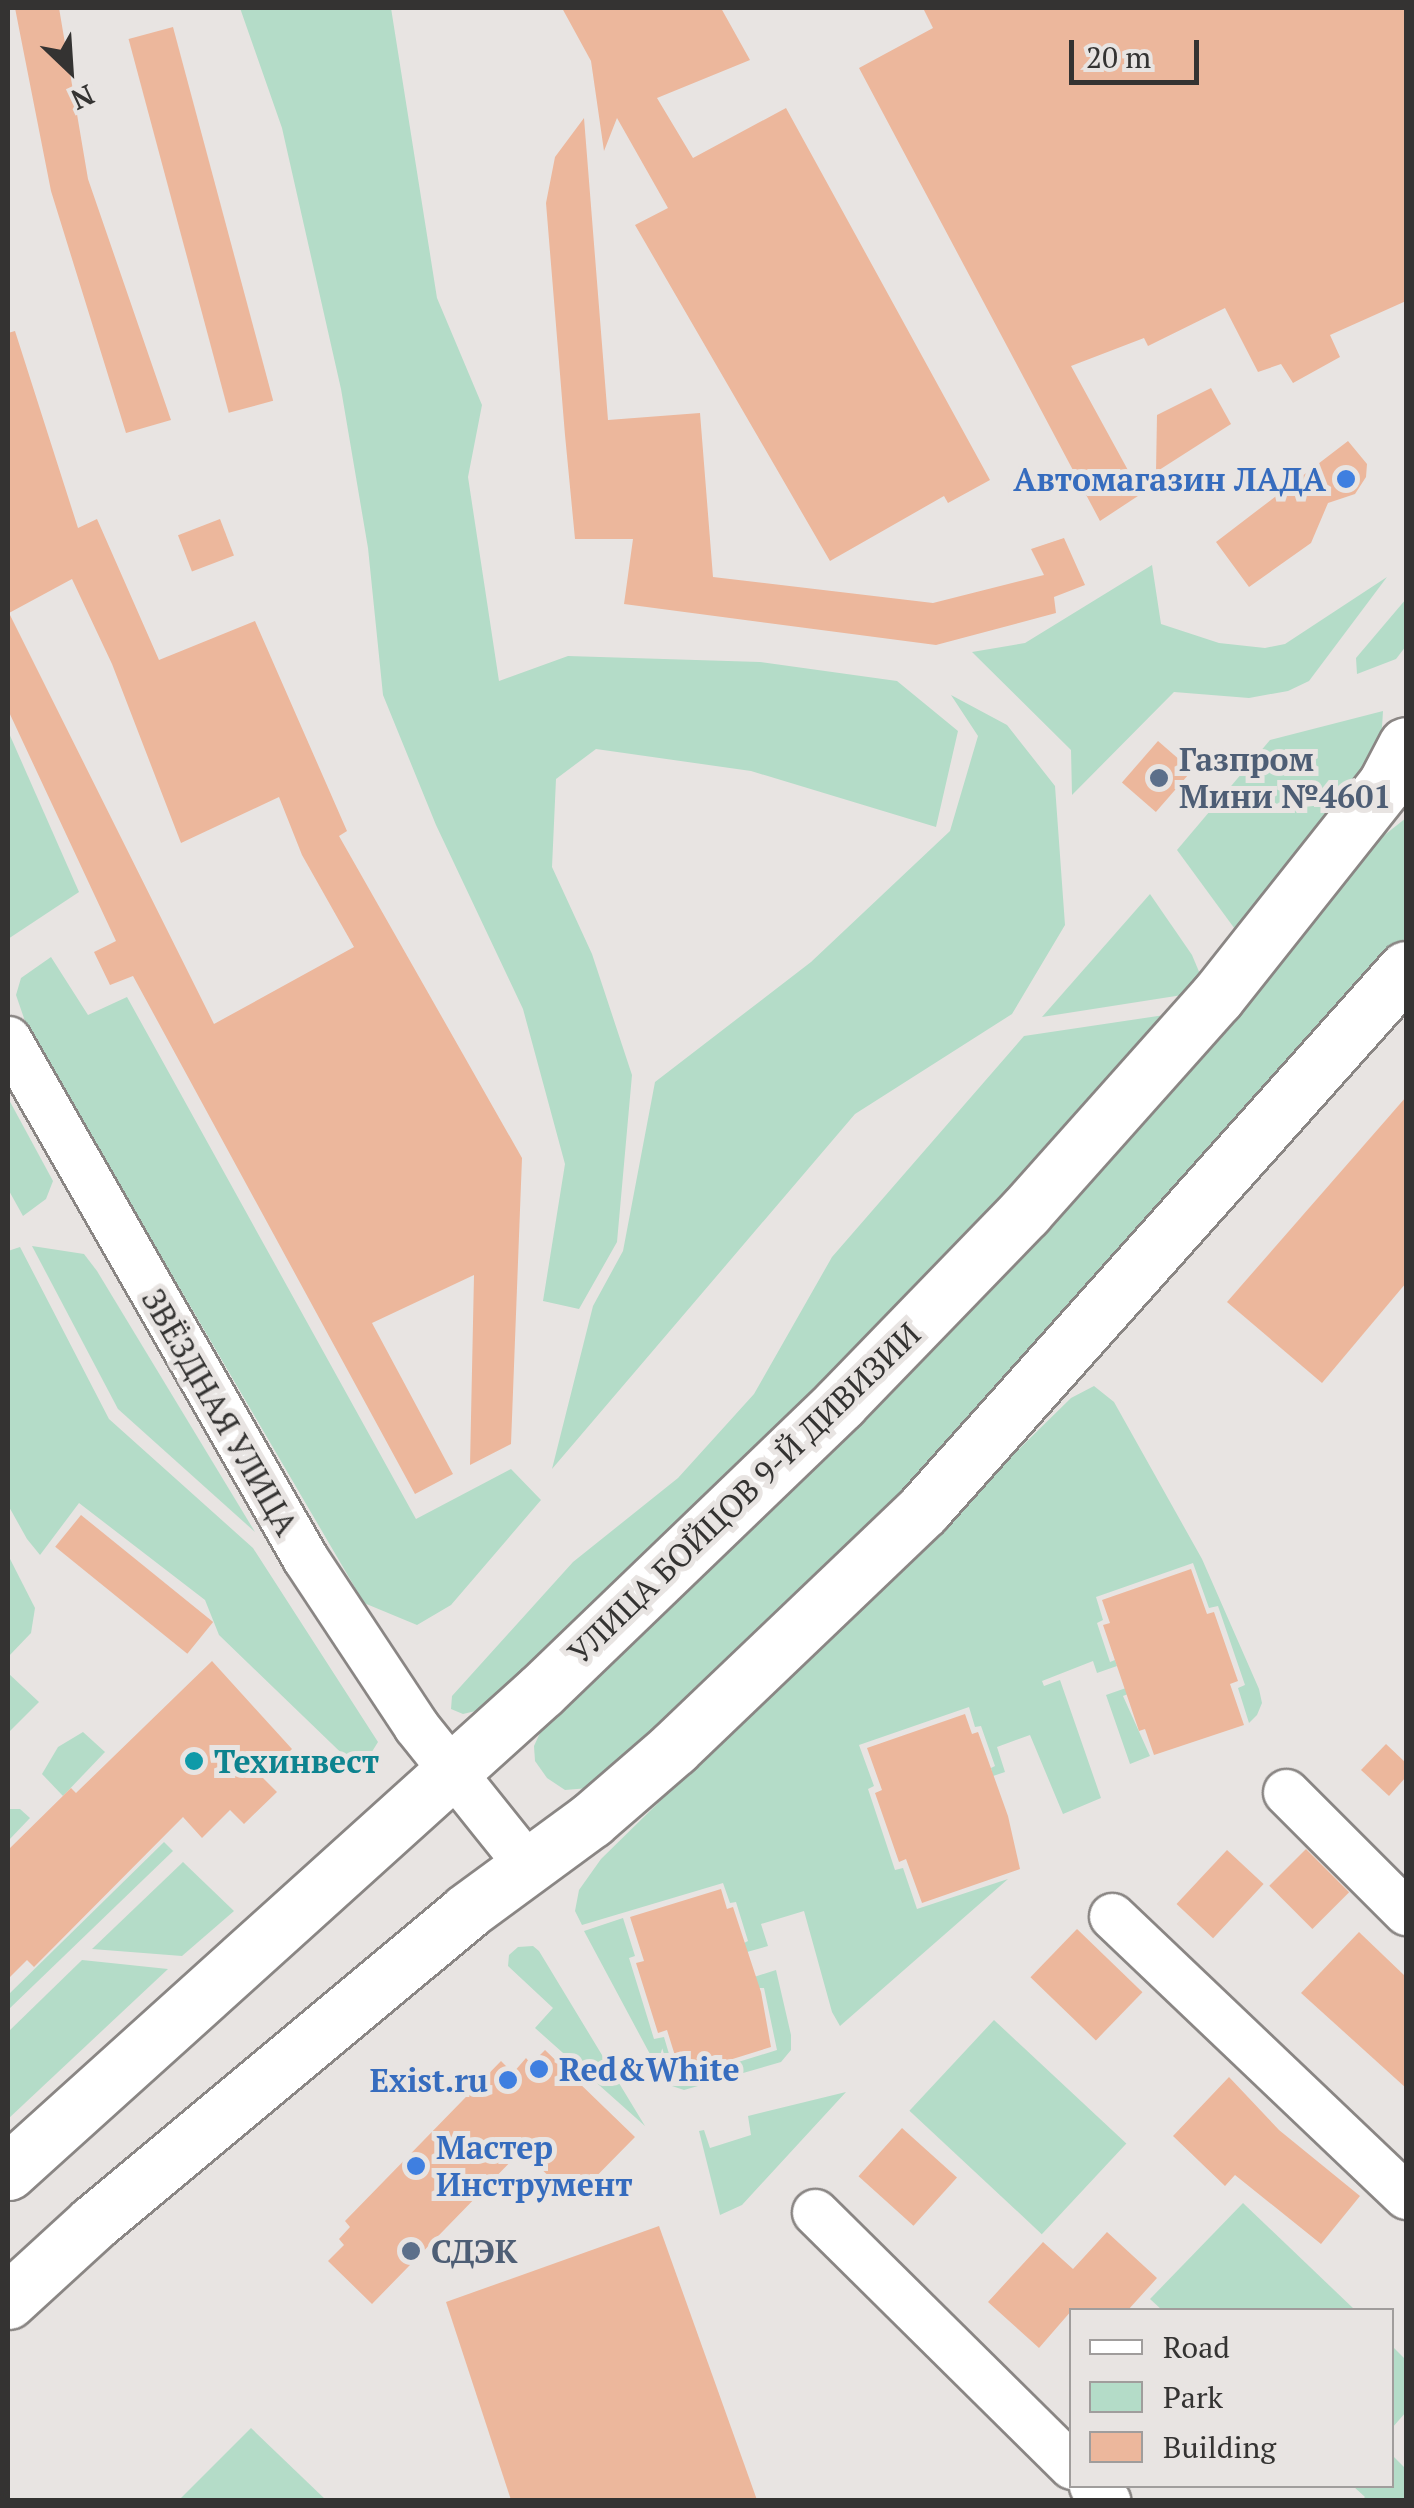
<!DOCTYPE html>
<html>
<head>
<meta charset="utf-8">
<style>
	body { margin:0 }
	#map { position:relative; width:1414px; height:2508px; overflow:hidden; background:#e8e4e2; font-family:"PT Serif",serif }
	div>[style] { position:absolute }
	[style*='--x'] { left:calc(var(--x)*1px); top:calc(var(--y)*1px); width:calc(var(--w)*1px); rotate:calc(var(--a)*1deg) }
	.green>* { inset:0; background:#b4dcc8; transform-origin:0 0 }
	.building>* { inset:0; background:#ecb79c; transform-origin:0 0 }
	.roads { filter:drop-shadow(2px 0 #8a8684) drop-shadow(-2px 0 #8a8684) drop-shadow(0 2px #8a8684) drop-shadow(0 -2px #8a8684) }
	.minor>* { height:45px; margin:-22.5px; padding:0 22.5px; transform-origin:22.5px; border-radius:22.5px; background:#fff }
	.secondary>* { height:55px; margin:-27.5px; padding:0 27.5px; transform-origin:27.5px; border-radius:27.5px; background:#fff }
	.dots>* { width:28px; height:28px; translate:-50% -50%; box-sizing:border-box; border:5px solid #e8e4e2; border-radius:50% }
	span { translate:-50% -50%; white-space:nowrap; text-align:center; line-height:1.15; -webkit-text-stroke:10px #e8e4e2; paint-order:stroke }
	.shop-label { font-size:32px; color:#366cbe; font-weight:700 }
	.right { translate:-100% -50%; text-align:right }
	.left { translate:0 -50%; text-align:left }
	.service-label { font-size:32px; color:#4e5e75; font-weight:700 }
	.street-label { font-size:32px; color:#343332 }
	.culture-label { font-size:32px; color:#0d838f; font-weight:700 }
	.frame { position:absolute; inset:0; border:10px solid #343332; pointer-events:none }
	.legend { position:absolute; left:1069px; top:2308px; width:325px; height:180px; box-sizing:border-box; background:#e8e4e2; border:2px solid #a09d9c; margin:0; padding:12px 18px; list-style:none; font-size:30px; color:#343332 }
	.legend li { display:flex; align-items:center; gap:20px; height:50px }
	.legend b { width:50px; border:2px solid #a09d9c }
	.north { position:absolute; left:20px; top:20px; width:100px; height:100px; -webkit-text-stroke:8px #e8e4e2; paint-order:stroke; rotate:155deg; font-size:28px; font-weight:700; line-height:40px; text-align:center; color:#343332 }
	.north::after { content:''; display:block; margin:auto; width:35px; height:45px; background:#343332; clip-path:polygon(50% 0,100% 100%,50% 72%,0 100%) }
	.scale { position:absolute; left:1069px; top:40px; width:130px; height:45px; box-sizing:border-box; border:5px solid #343332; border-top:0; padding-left:12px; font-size:30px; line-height:35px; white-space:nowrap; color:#343332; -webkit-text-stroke:8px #e8e4e2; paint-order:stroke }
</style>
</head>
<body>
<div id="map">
	<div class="green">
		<i style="clip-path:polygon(240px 8px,391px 8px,437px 298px,482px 405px,468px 477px,499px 681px,568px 656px,760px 662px,897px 681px,958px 731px,936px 827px,751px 771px,596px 749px,556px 779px,552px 867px,592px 954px,632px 1075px,617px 1242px,579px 1309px,543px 1301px,565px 1164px,523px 1009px,436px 825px,383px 695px,368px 548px,341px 389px,282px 128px)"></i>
		<i style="clip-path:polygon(1152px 565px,1161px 624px,1219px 643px,1265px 648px,1285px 644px,1387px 577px,1309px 681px,1288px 691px,1249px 698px,1174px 692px,1072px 795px,1071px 750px,972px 652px,1025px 643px)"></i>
		<i style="clip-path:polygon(1406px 599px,1406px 646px,1396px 659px,1357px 674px,1356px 658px)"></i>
		<i style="clip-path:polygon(951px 695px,1007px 725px,1055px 786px,1065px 925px,1012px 1014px,855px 1114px,552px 1469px,593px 1306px,623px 1251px,655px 1082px,811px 962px,950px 831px,978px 736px)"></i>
		<i style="clip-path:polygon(1383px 711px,1381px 743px,1332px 819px,1240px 936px,1177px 850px,1270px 740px)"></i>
		<i style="clip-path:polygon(8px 731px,79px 892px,8px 939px)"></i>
		<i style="clip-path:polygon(1406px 818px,1406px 937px,1156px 1220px,905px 1495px,611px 1775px,589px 1788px,565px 1790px,547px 1778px,535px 1761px,534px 1746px,544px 1724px,1363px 852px)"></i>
		<i style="clip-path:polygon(1150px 894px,1192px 955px,1200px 974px,1195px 993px,1042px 1017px)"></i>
		<i style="clip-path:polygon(51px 957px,88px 1015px,127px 997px,416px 1519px,511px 1469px,541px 1500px,451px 1605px,417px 1625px,364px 1603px,27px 1027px,16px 995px,21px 978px)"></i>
		<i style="clip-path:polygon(1178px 1013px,911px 1300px,484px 1709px,463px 1714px,451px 1709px,452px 1696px,573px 1562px,678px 1478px,754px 1394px,832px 1257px,1024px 1036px)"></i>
		<i style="clip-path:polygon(8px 1098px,53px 1181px,46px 1199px,23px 1216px,8px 1189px)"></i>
		<i style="clip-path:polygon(32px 1246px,84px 1254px,97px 1271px,255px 1532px,118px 1409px)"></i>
		<i style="clip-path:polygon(20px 1247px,109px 1419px,253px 1548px,378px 1742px,360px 1771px,219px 1635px,205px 1600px,79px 1503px,40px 1555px,27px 1539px,8px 1505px,8px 1251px)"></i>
		<i style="clip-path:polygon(1094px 1386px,1114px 1402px,1202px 1559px,1259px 1689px,1262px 1703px,1257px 1715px,1249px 1723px,1238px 1688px,1245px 1685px,1218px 1606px,1209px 1608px,1193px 1563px,1096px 1597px,1103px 1620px,1097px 1623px,1110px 1662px,1115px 1660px,1117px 1666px,1097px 1673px,1093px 1661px,1042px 1681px,1044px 1686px,1060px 1680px,1101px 1798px,1063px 1814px,1030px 1735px,997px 1747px,1005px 1772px,993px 1776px,991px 1768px,995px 1766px,981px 1726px,975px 1727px,969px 1707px,859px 1745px,874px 1786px,868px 1789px,895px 1870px,903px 1868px,917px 1909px,1008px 1879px,840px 2026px,832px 2012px,804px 1911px,761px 1924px,768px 1946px,747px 1952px,744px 1943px,748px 1941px,736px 1902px,730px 1903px,723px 1883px,582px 1925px,575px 1911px,579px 1890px,601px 1859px,1071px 1398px)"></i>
		<i style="clip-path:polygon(8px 1555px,35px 1608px,31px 1633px,8px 1657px)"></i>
		<i style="clip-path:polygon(8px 1673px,39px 1702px,8px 1733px)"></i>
		<i style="clip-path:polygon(1126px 1688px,1128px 1694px,1123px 1696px,1150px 1756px,1130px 1764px,1106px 1695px)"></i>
		<i style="clip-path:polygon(83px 1732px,105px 1752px,63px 1796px,42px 1774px,58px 1747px)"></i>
		<i style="clip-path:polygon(8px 1809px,20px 1809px,30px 1818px,8px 1841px)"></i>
		<i style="clip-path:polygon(164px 1842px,173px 1851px,8px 2010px,8px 1995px)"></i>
		<i style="clip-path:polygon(183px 1862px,234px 1911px,182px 1956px,92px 1949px)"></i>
		<i style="clip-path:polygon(623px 1918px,635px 1956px,629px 1958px,654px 2039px,664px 2037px,677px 2081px,777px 2050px,764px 1988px,758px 1988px,754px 1977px,776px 1970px,791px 2035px,791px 2050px,781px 2062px,684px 2090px,666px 2084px,584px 1931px)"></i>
		<i style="clip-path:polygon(533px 1946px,539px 1951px,645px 2126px,535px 2028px,553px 2008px,508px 1966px,509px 1955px,518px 1947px)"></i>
		<i style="clip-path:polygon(82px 1960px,168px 1969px,8px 2119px,8px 2032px)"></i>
		<i style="left:994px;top:2020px;width:181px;height:124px;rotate:43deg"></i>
		<i style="clip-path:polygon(846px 2092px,742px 2205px,720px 2215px,699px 2131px,704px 2130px,710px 2148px,751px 2135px,748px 2116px)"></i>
		<i style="clip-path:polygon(1243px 2203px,1355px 2310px,1162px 2310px,1150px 2299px)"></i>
		<i style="clip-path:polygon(1392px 2346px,1406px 2360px,1406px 2412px,1392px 2428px)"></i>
		<i style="clip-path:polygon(251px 2428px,326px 2500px,179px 2500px)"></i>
		<i style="clip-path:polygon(1392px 2455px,1406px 2469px,1406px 2500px,1362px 2500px,1365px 2497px,1353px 2486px,1392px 2486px)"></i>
	</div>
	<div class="building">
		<i style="clip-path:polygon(15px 8px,59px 8px,88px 179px,171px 420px,126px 433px,51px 191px)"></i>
		<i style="clip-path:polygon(562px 8px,721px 8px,750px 60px,657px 98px,693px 158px,786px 108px,990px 480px,948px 503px,944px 496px,830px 561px,635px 225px,668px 208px,617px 118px,604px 151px,591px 61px)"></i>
		<i style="clip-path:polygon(923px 8px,1406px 8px,1406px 301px,1330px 335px,1340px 357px,1293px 383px,1281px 364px,1258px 372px,1225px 308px,1148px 346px,1144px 338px,1071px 366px,1141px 494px,1100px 521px,859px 68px,933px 28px)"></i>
		<i style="left:173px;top:27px;width:387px;height:46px;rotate:75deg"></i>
		<i style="clip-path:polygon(584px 118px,608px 420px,700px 413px,713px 577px,933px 603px,1044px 575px,1031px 549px,1064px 538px,1085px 585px,1054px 597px,1056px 613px,936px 645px,624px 604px,633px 539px,575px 539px,565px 435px,546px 203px,555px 157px)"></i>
		<i style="clip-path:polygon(evenodd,15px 331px,78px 528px,97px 519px,159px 660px,255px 621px,347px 831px,339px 836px,522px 1158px,511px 1444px,470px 1465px,474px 1275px,372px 1323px,453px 1474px,415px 1494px,133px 976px,110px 985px,94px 952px,116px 941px,8px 710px,8px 333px,15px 331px,72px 579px,112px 664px,181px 843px,279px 797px,302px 855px,354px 947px,214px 1024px,9px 613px,72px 579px)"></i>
		<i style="clip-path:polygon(1211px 388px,1231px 424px,1156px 472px,1157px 415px)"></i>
		<i style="clip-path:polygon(1348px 441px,1367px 464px,1366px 477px,1355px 494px,1328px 503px,1311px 543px,1249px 587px,1216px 542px)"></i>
		<i style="left:220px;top:519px;width:39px;height:45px;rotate:69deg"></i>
		<i style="left:1158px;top:741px;width:45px;height:55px;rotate:41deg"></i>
		<i style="clip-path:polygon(1406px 1097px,1406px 1283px,1322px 1383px,1227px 1302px)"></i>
		<i style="left:81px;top:1515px;width:170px;height:41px;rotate:39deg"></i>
		<i style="clip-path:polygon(1191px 1569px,1207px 1614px,1214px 1612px,1238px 1681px,1230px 1684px,1244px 1725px,1154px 1755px,1145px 1729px,1139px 1731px,1103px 1625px,1110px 1623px,1102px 1600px)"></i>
		<i style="clip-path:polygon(212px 1661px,292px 1749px,263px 1778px,277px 1792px,244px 1824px,230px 1810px,202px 1838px,183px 1817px,34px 1967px,27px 1960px,8px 1979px,8px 1850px,71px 1788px,76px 1793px)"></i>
		<i style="clip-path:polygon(965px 1714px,972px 1734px,978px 1732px,1008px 1816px,1020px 1869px,922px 1903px,906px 1859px,899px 1862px,875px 1793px,882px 1790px,867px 1748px)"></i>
		<i style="clip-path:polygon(1386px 1744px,1406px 1763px,1406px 1777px,1389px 1796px,1361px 1770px)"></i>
		<i style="left:1306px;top:1849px;width:61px;height:52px;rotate:45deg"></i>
		<i style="left:1227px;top:1850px;width:50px;height:74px;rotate:43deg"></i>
		<i style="clip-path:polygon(721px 1889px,727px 1909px,733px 1907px,761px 1992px,771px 2047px,681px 2075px,667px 2030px,658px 2033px,636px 1963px,644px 1961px,630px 1917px)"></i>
		<i style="left:1077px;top:1929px;width:91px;height:67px;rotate:44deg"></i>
		<i style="clip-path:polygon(1359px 1932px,1406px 1977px,1406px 2088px,1301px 1993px)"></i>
		<i style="clip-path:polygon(545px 2050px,635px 2137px,573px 2200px,522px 2150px,372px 2304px,328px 2261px,344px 2245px,339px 2239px,350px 2227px,345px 2221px,501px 2061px,513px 2073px,526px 2058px,531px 2064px)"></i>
		<i style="clip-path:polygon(1229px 2077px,1279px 2130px,1360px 2196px,1321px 2244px,1235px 2175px,1225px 2186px,1173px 2136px)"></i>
		<i style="left:902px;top:2128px;width:74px;height:65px;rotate:42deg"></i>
		<i style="clip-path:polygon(659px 2226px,757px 2500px,511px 2500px,446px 2302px)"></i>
		<i style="clip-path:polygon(1107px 2232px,1157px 2278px,1128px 2310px,1072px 2310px,1039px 2348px,988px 2302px,1043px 2242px,1073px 2269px)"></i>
	</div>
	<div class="roads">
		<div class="minor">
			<i style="--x:8;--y:1039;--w:598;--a:60.22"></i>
			<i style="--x:305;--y:1558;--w:201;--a:56.5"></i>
			<i style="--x:416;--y:1726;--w:181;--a:51.3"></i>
			<i style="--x:1286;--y:1792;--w:170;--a:45"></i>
			<i style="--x:1112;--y:1916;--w:406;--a:43.6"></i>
			<i style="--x:815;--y:2212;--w:361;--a:44.7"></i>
			<i style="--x:1092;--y:2486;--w:21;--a:43"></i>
		</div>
		<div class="secondary">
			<i style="--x:8;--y:2172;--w:719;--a:-42.07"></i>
			<i style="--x:542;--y:1690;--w:414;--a:-43.9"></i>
			<i style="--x:840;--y:1403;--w:266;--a:-45.9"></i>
			<i style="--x:1025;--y:1212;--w:287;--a:-48.3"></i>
			<i style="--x:1216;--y:998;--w:272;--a:-51.6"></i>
			<i style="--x:1385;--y:785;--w:45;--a:-62.3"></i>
			<i style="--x:8;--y:2301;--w:115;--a:-42.5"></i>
			<i style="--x:93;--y:2223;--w:487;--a:-39.8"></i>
			<i style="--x:467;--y:1911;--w:154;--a:-36.3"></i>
			<i style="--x:591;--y:1820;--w:110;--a:-40.9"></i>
			<i style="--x:674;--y:1748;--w:344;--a:-43.7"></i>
			<i style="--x:923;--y:1510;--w:725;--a:-48.24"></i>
		</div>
	</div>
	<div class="dots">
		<i style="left:1346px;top:479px;background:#3f7fe0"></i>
		<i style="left:1159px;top:778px;background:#5c6f8a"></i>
		<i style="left:194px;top:1761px;background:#0f9aa8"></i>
		<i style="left:539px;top:2069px;background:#3f7fe0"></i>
		<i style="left:508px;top:2080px;background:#3f7fe0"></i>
		<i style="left:416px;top:2166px;background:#3f7fe0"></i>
		<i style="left:411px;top:2251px;background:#5c6f8a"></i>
	</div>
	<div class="shop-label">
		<span class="right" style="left:1326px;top:479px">Автомагазин ЛАДА</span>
		<span class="left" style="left:559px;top:2069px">Red&amp;White</span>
		<span class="right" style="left:488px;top:2080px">Exist.ru</span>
		<span class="left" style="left:436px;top:2166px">Мастер<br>Инструмент</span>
	</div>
	<div class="service-label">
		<span class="left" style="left:1179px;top:778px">Газпром<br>Мини №4601</span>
		<span class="left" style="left:431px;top:2251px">СДЭК</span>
	</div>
	<div class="street-label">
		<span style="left:220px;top:1412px;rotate:60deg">ЗВЁЗДНАЯ УЛИЦА</span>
		<span style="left:744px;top:1493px;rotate:-44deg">УЛИЦА БОЙЦОВ 9-Й ДИВИЗИИ</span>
	</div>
	<div class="culture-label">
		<span class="left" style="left:214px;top:1761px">Техинвест</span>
	</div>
	<div class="frame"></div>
	<ul class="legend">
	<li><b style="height:12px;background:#fff"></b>Road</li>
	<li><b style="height:28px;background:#b4dcc8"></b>Park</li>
	<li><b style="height:28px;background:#ecb79c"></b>Building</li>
	</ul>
	<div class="north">N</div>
	<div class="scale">20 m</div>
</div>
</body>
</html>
